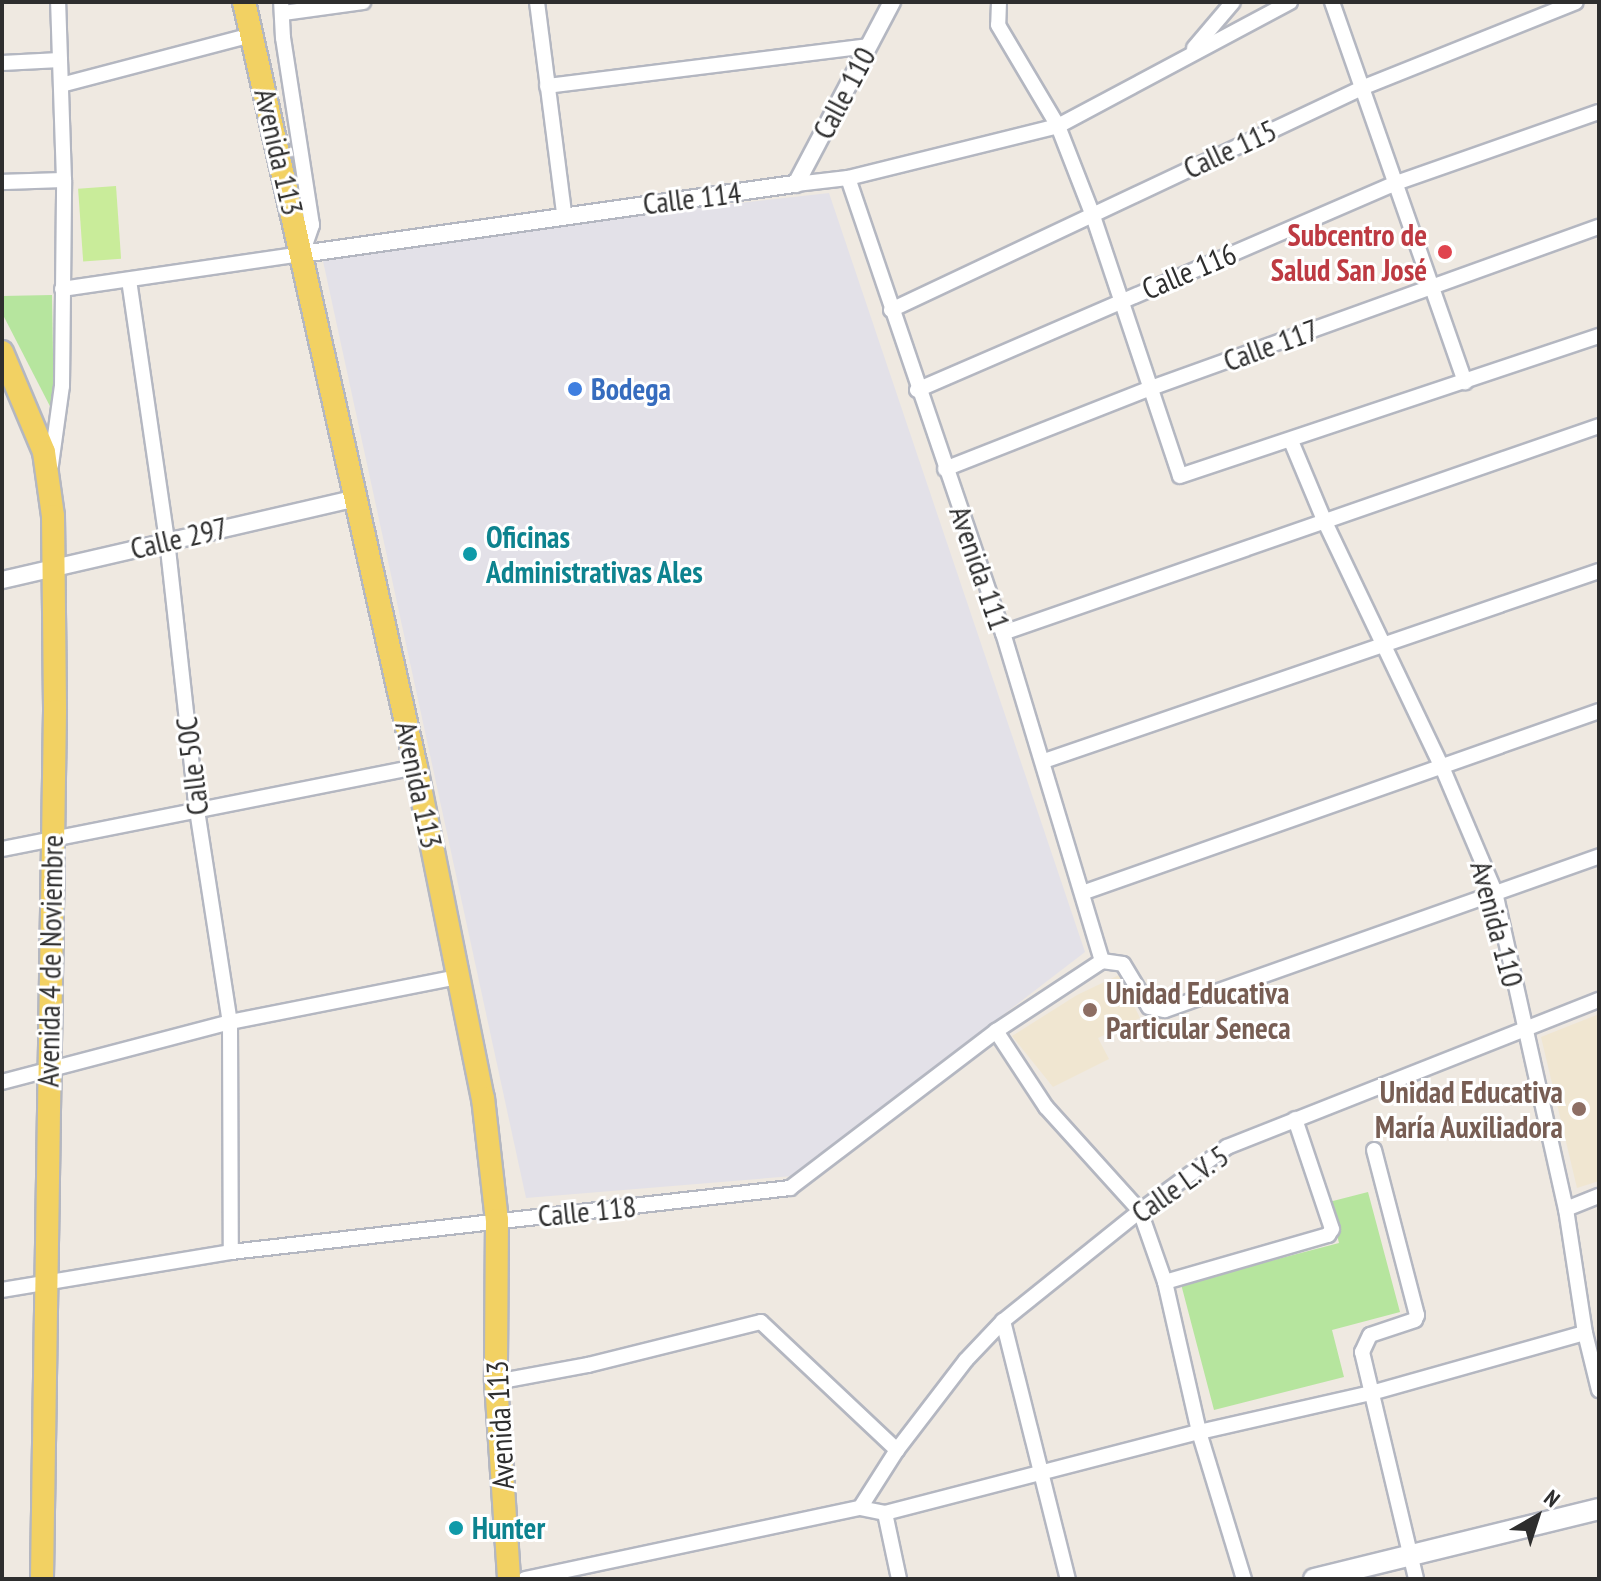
<!DOCTYPE html>
<html>
<head>
<meta charset="utf-8">
<style>
	body { margin:0 }
	#map { position:relative; width:1601px; height:1581px; overflow:hidden; background:#efe9e1; font-family:"PT Sans Narrow",sans-serif }
	div>[style] { position:absolute }
	[style*='--x'] { left:calc(var(--x)*1px); top:calc(var(--y)*1px); width:calc(var(--w)*1px); rotate:calc(var(--a)*1deg) }
	.industrial>* { inset:0; background:#e3e1e8 }
	.education>* { inset:0; background:#f0e6d1 }
	.green>* { inset:0; background:#b6e59e }
	.pitch>* { inset:0; background:#c9ec9a; transform-origin:0 0 }
	.roads { filter:drop-shadow(2px 0 #b4b7c1) drop-shadow(-2px 0 #b4b7c1) drop-shadow(0 2px #b4b7c1) drop-shadow(0 -2px #b4b7c1) }
	.minor>* { height:14px; margin:-7px; padding:0 7px; transform-origin:7px; border-radius:7px; background:#fff }
	.tertiary>* { height:16px; margin:-8px; padding:0 8px; transform-origin:8px; border-radius:8px; background:#fff }
	.secondary>* { height:20px; margin:-10px; padding:0 10px; transform-origin:10px; border-radius:10px; background:#fff }
	.primary>* { height:22px; margin:-11px; padding:0 11px; transform-origin:11px; border-radius:11px; background:#f2d163 }
	.dots>* { width:22px; height:22px; translate:-50% -50%; box-sizing:border-box; border:4px solid #fff; border-radius:50% }
	span { translate:-50% -50%; white-space:nowrap; text-align:center; line-height:1.15; -webkit-text-stroke:6px #fff; paint-order:stroke }
	.street-label { font-size:30px; color:#2e2e2e }
	.health-label { font-size:30px; color:#be3a42; font-weight:700 }
	.right { translate:-100% -50%; text-align:right }
	.shop-label { font-size:30px; color:#366cbe; font-weight:700 }
	.left { translate:0 -50%; text-align:left }
	.culture-label { font-size:30px; color:#0d838f; font-weight:700 }
	.education-label { font-size:30px; color:#785e54; font-weight:700 }
	.frame { position:absolute; inset:0; border:4px solid #2e2e2e; pointer-events:none }
	.north { position:absolute; left:1497px; top:1477px; width:80px; height:80px; -webkit-text-stroke:6px #fff; paint-order:stroke; rotate:39deg; font-size:22px; font-weight:700; line-height:32px; text-align:center; color:#2e2e2e }
	.north::after { content:''; display:block; margin:auto; width:28px; height:36px; background:#2e2e2e; clip-path:polygon(50% 0,100% 100%,50% 72%,0 100%) }
</style>
</head>
<body>
<div id="map">
	<div class="industrial">
		<i style="clip-path:polygon(829px 193px,1085px 952px,793px 1176px,526px 1198px,323px 261px,573px 222px)"></i>
	</div>
	<div class="education">
		<i style="clip-path:polygon(1119px 975px,1140px 1018px,1098px 1038px,1109px 1059px,1053px 1087px,1012px 1036px,1077px 995px)"></i>
		<i style="clip-path:polygon(1599px 1014px,1599px 1181px,1577px 1188px,1541px 1037px)"></i>
	</div>
	<div class="green">
		<i style="clip-path:polygon(52px 295px,54px 414px,2px 313px,2px 296px)"></i>
		<i style="clip-path:polygon(1368px 1192px,1400px 1312px,1332px 1330px,1344px 1377px,1214px 1410px,1181px 1284px,1339px 1243px,1329px 1202px)"></i>
	</div>
	<div class="pitch">
		<i style="left:116px;top:186px;width:73px;height:38px;rotate:86deg"></i>
	</div>
	<div class="roads">
		<div class="minor">
			<i style="--x:537;--y:2;--w:214;--a:82.7"></i>
			<i style="--x:999;--y:2;--w:23;--a:92"></i>
			<i style="--x:998;--y:25;--w:117;--a:59.3"></i>
			<i style="--x:1058;--y:126;--w:93;--a:68.7"></i>
			<i style="--x:1092;--y:213;--w:277;--a:71.5"></i>
			<i style="--x:1180;--y:476;--w:442;--a:-18.5"></i>
			<i style="--x:1332;--y:2;--w:403;--a:70.7"></i>
			<i style="--x:283;--y:13;--w:81;--a:-7.8"></i>
			<i style="--x:1194;--y:48;--w:60;--a:-49.7"></i>
			<i style="--x:2;--y:63;--w:58;--a:-3"></i>
			<i style="--x:61;--y:85;--w:197;--a:-14.7"></i>
			<i style="--x:547;--y:86;--w:324;--a:-7.1"></i>
			<i style="--x:848;--y:178;--w:481;--a:71.2"></i>
			<i style="--x:1003;--y:633;--w:343;--a:73.2"></i>
			<i style="--x:2;--y:182;--w:62;--a:-1.8"></i>
			<i style="--x:796;--y:184;--w:52;--a:-6.6"></i>
			<i style="--x:848;--y:178;--w:216;--a:-13.9"></i>
			<i style="--x:1058;--y:126;--w:263;--a:-28.1"></i>
			<i style="--x:129;--y:280;--w:263;--a:81.7"></i>
			<i style="--x:167;--y:540;--w:272;--a:83.7"></i>
			<i style="--x:197;--y:810;--w:215;--a:81.2"></i>
			<i style="--x:230;--y:1022;--w:230;--a:89.8"></i>
			<i style="--x:62;--y:289;--w:243;--a:-8.3"></i>
			<i style="--x:302;--y:254;--w:31;--a:-71"></i>
			<i style="--x:312;--y:225;--w:189;--a:-98.8"></i>
			<i style="--x:283;--y:38;--w:36;--a:-93"></i>
			<i style="--x:891;--y:310;--w:523;--a:-25.24"></i>
			<i style="--x:1364;--y:87;--w:228;--a:-21.8"></i>
			<i style="--x:917;--y:390;--w:522;--a:-23.37"></i>
			<i style="--x:1396;--y:183;--w:215;--a:-19.3"></i>
			<i style="--x:1291;--y:441;--w:86;--a:67.3"></i>
			<i style="--x:1324;--y:520;--w:274;--a:64.5"></i>
			<i style="--x:1442;--y:767;--w:136;--a:67"></i>
			<i style="--x:1495;--y:892;--w:325;--a:77.4"></i>
			<i style="--x:1566;--y:1209;--w:125;--a:81.3"></i>
			<i style="--x:1585;--y:1333;--w:59;--a:76.2"></i>
			<i style="--x:51;--y:465;--w:80;--a:-82.1"></i>
			<i style="--x:62;--y:386;--w:206;--a:-89.4"></i>
			<i style="--x:64;--y:180;--w:178;--a:-91.9"></i>
			<i style="--x:945;--y:469;--w:221;--a:-21.5"></i>
			<i style="--x:1151;--y:388;--w:476;--a:-19.8"></i>
			<i style="--x:1003;--y:633;--w:631;--a:-19.15"></i>
			<i style="--x:1044;--y:761;--w:587;--a:-18.9"></i>
			<i style="--x:2;--y:849;--w:422;--a:-11.2"></i>
			<i style="--x:1082;--y:893;--w:548;--a:-19.39"></i>
			<i style="--x:996;--y:1031;--w:91;--a:56.7"></i>
			<i style="--x:1046;--y:1107;--w:140;--a:47.9"></i>
			<i style="--x:1140;--y:1211;--w:75;--a:70.6"></i>
			<i style="--x:1165;--y:1282;--w:154;--a:77.2"></i>
			<i style="--x:1199;--y:1432;--w:154;--a:73"></i>
			<i style="--x:2;--y:1082;--w:236;--a:-14.7"></i>
			<i style="--x:230;--y:1022;--w:231;--a:-11.2"></i>
			<i style="--x:1374;--y:1150;--w:171;--a:75.4"></i>
			<i style="--x:1417;--y:1315;--w:5;--a:112"></i>
			<i style="--x:1415;--y:1320;--w:47;--a:161.6"></i>
			<i style="--x:1370;--y:1335;--w:19;--a:115"></i>
			<i style="--x:1362;--y:1352;--w:233;--a:76.6"></i>
			<i style="--x:1566;--y:1209;--w:35;--a:-22"></i>
			<i style="--x:1165;--y:1282;--w:170;--a:-16.1"></i>
			<i style="--x:1328;--y:1235;--w:7;--a:-56"></i>
			<i style="--x:1332;--y:1229;--w:116;--a:-108.6"></i>
			<i style="--x:2;--y:1290;--w:232;--a:-9.4"></i>
			<i style="--x:231;--y:1252;--w:563;--a:-6.53"></i>
			<i style="--x:790;--y:1188;--w:259;--a:-37.3"></i>
			<i style="--x:996;--y:1031;--w:127;--a:-33.4"></i>
			<i style="--x:1102;--y:961;--w:21;--a:8"></i>
			<i style="--x:1123;--y:964;--w:50;--a:58.8"></i>
			<i style="--x:1149;--y:1007;--w:16;--a:11"></i>
			<i style="--x:1165;--y:1010;--w:461;--a:-19.5"></i>
			<i style="--x:1003;--y:1321;--w:266;--a:75.9"></i>
			<i style="--x:496;--y:1382;--w:94;--a:-10.5"></i>
			<i style="--x:588;--y:1365;--w:178;--a:-14"></i>
			<i style="--x:761;--y:1322;--w:187;--a:43.3"></i>
			<i style="--x:860;--y:1508;--w:69;--a:-57.5"></i>
			<i style="--x:897;--y:1450;--w:113;--a:-52.5"></i>
			<i style="--x:966;--y:1360;--w:54;--a:-46.5"></i>
			<i style="--x:1003;--y:1321;--w:176;--a:-38.8"></i>
			<i style="--x:1140;--y:1211;--w:108;--a:-36.3"></i>
			<i style="--x:1227;--y:1147;--w:400;--a:-21.6"></i>
			<i style="--x:885;--y:1513;--w:67;--a:78"></i>
			<i style="--x:525;--y:1579;--w:342;--a:-12"></i>
			<i style="--x:860;--y:1508;--w:25;--a:11"></i>
			<i style="--x:885;--y:1513;--w:324;--a:-14.5"></i>
			<i style="--x:1199;--y:1432;--w:176;--a:-12.8"></i>
			<i style="--x:1371;--y:1393;--w:222;--a:-15.7"></i>
		</div>
		<div class="tertiary">
			<i style="--x:302;--y:254;--w:499;--a:-8.1"></i>
			<i style="--x:796;--y:184;--w:206;--a:-62.2"></i>
			<i style="--x:2;--y:580;--w:364;--a:-13"></i>
		</div>
		<div class="secondary">
			<i style="--x:1314;--y:1579;--w:293;--a:-13.8"></i>
		</div>
		<div class="primary">
			<i style="--x:244;--y:2;--w:784;--a:77.33"></i>
			<i style="--x:416;--y:767;--w:338;--a:78.6"></i>
			<i style="--x:483;--y:1098;--w:123;--a:83.5"></i>
			<i style="--x:497;--y:1220;--w:162;--a:90.4"></i>
			<i style="--x:496;--y:1382;--w:197;--a:86.2"></i>
			<i style="--x:2;--y:352;--w:108;--a:67.2"></i>
			<i style="--x:44;--y:452;--w:65;--a:82"></i>
			<i style="--x:53;--y:516;--w:195;--a:89.4"></i>
			<i style="--x:55;--y:711;--w:868;--a:90.86"></i>
		</div>
	</div>
	<div class="dots">
		<i style="left:1445px;top:252px;background:#e0444e"></i>
		<i style="left:575px;top:389px;background:#3f7fe0"></i>
		<i style="left:470px;top:554px;background:#0f9aa8"></i>
		<i style="left:1090px;top:1010px;background:#8d6e63"></i>
		<i style="left:1579px;top:1109px;background:#8d6e63"></i>
		<i style="left:456px;top:1528px;background:#0f9aa8"></i>
	</div>
	<div class="street-label">
		<span style="left:844px;top:93px;rotate:-62deg">Calle 110</span>
		<span style="left:1230px;top:149px;rotate:-25deg">Calle 115</span>
		<span style="left:279px;top:152px;rotate:77deg">Avenida 113</span>
		<span style="left:692px;top:198px;rotate:-7deg">Calle 114</span>
		<span style="left:1189px;top:271px;rotate:-23deg">Calle 116</span>
		<span style="left:1271px;top:345px;rotate:-20deg">Calle 117</span>
		<span style="left:179px;top:538px;rotate:-13deg">Calle 297</span>
		<span style="left:980px;top:568px;rotate:71deg">Avenida 111</span>
		<span style="left:192px;top:766px;rotate:-97deg">Calle 50C</span>
		<span style="left:419px;top:785px;rotate:78deg">Avenida 113</span>
		<span style="left:1497px;top:924px;rotate:75deg">Avenida 110</span>
		<span style="left:50px;top:961px;rotate:-89deg">Avenida 4 de Noviembre</span>
		<span style="left:1180px;top:1184px;rotate:-35deg">Calle L.V. 5</span>
		<span style="left:587px;top:1211px;rotate:-6deg">Calle 118</span>
		<span style="left:500px;top:1425px;rotate:-93deg">Avenida 113</span>
	</div>
	<div class="health-label">
		<span class="right" style="left:1427px;top:252px">Subcentro de<br>Salud San José</span>
	</div>
	<div class="shop-label">
		<span class="left" style="left:591px;top:389px">Bodega</span>
	</div>
	<div class="culture-label">
		<span class="left" style="left:486px;top:554px">Oficinas<br>Administrativas Ales</span>
		<span class="left" style="left:472px;top:1528px">Hunter</span>
	</div>
	<div class="education-label">
		<span class="left" style="left:1106px;top:1010px">Unidad Educativa<br>Particular Seneca</span>
		<span class="right" style="left:1563px;top:1109px">Unidad Educativa<br>María Auxiliadora</span>
	</div>
	<div class="frame"></div>
	<div class="north">N</div>
</div>
</body>
</html>
